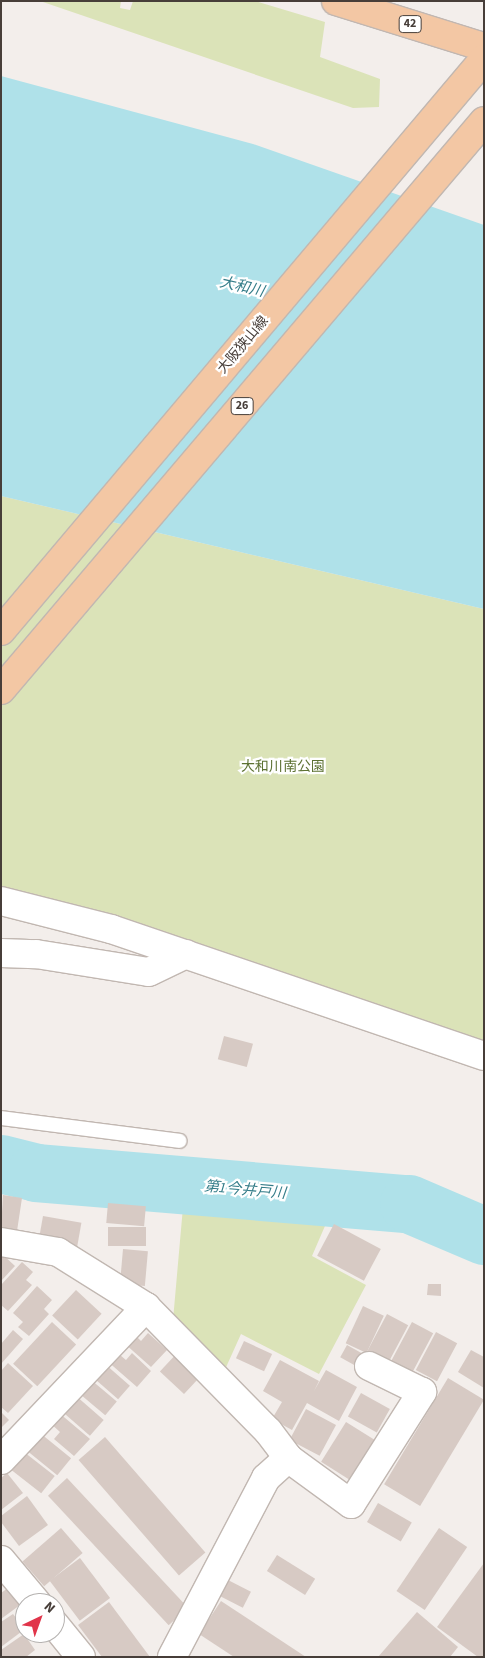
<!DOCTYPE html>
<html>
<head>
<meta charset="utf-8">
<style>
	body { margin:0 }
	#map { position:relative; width:485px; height:1658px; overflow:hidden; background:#f3eeeb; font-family:"Source Sans 3","Noto Sans JP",sans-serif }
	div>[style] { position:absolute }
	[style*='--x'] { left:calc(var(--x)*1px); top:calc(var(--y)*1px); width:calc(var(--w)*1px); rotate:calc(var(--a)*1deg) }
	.green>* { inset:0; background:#dbe3b8 }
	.water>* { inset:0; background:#afe1e9 }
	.river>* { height:58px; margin:-29px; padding:0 29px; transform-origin:29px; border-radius:29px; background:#afe1e9 }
	.building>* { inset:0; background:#d7cac4; transform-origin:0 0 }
	.roads { filter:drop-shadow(1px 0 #c1b7b1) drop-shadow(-1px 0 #c1b7b1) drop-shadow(0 1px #c1b7b1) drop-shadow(0 -1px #c1b7b1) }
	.lane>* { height:14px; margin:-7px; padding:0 7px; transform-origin:7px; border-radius:7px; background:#fff }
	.street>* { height:28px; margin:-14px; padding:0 14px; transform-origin:14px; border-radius:14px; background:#fff }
	.primary>* { height:28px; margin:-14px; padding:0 14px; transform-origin:14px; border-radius:14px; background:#f3c7a4 }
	span { translate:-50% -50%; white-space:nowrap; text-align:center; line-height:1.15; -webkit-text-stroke:4.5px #fff; paint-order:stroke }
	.shield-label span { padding:1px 4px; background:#fff; border:1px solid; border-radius:4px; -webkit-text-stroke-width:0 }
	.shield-label { font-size:12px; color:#473e39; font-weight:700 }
	.street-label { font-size:14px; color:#473e39 }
	.park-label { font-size:14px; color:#5d7233 }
	.water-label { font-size:15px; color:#357d89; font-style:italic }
	.frame { position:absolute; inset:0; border:2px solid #473e39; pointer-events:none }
	.north { position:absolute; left:15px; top:1593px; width:50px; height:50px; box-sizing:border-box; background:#fff; border:1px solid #b5b2b0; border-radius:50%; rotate:42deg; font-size:14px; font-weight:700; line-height:20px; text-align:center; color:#473e39 }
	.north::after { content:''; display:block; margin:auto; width:18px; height:22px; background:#e1344a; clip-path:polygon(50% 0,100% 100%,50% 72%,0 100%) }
</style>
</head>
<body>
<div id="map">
	<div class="green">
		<i style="clip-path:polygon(40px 1px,121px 1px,120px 8px,130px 10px,133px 1px,255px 1px,325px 22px,320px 57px,380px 79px,379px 107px,353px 108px)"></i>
		<i style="clip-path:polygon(1px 496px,484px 609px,484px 1049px,1px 898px)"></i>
		<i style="clip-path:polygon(183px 1207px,301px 1214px,328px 1219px,312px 1256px,366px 1285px,319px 1374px,241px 1334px,223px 1374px,173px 1320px)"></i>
	</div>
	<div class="water">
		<i style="clip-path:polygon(1px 76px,253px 144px,484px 225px,484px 609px,1px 496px)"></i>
	</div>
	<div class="river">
		<i style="--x:1;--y:1164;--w:36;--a:14"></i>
		<i style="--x:36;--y:1173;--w:374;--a:4.8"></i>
		<i style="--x:409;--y:1204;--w:82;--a:23.1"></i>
	</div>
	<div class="building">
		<i style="left:224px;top:1036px;width:30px;height:24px;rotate:15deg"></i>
		<i style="clip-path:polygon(3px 1195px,22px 1198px,17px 1231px,1px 1229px)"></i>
		<i style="left:108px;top:1203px;width:38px;height:20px;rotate:5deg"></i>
		<i style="left:43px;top:1216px;width:39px;height:31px;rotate:10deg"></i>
		<i style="left:334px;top:1224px;width:53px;height:36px;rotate:28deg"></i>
		<i style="left:108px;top:1227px;width:38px;height:19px"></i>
		<i style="left:123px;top:1249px;width:25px;height:35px;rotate:5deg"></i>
		<i style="clip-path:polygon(1px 1253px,15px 1266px,1px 1281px)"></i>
		<i style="clip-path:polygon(22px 1262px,33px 1272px,26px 1280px,32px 1285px,8px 1311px,1px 1305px,1px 1285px)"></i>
		<i style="clip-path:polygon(428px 1284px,441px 1284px,441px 1296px,427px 1295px)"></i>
		<i style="clip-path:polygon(37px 1286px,52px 1300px,44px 1309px,49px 1314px,29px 1336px,18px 1327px,23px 1322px,13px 1313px)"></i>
		<i style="left:76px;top:1290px;width:35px;height:35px;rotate:43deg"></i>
		<i style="left:363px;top:1306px;width:23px;height:41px;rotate:25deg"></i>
		<i style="left:387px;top:1314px;width:24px;height:43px;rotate:28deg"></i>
		<i style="left:52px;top:1322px;width:33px;height:57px;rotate:43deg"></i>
		<i style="left:412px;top:1322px;width:24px;height:44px;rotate:28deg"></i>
		<i style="clip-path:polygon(13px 1330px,23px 1339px,1px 1364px,1px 1344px)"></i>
		<i style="left:436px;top:1332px;width:24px;height:43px;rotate:28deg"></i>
		<i style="clip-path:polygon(133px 1333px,141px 1341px,148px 1333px,167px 1350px,151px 1367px,124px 1343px)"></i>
		<i style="left:244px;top:1341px;width:31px;height:19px;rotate:25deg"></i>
		<i style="left:347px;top:1345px;width:18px;height:14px;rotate:29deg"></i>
		<i style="clip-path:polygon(114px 1350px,126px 1360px,132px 1353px,151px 1371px,137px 1387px,106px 1360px)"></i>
		<i style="clip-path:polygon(471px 1350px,484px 1357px,484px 1388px,458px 1372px)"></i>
		<i style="left:179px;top:1351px;width:33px;height:28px;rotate:43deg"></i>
		<i style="clip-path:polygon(280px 1360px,319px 1381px,314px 1391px,326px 1370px,357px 1387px,339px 1421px,307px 1403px,292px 1430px,272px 1419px,282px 1402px,263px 1391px)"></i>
		<i style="clip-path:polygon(8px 1363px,33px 1386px,8px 1413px,1px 1407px,1px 1371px)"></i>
		<i style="left:105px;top:1364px;width:33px;height:18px;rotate:41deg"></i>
		<i style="left:448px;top:1378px;width:42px;height:124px;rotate:31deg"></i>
		<i style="left:90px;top:1379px;width:35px;height:18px;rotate:40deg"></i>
		<i style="left:361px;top:1393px;width:33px;height:27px;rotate:29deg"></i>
		<i style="left:75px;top:1395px;width:38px;height:21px;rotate:41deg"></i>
		<i style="left:306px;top:1409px;width:34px;height:35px;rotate:28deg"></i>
		<i style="clip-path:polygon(1px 1412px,9px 1420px,1px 1428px)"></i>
		<i style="clip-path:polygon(58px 1412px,90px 1439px,74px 1456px,54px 1439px,60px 1432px,49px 1422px)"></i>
		<i style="left:346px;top:1422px;width:34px;height:47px;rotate:32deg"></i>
		<i style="left:40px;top:1433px;width:40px;height:22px;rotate:39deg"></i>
		<i style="left:105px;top:1437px;width:153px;height:35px;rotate:49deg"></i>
		<i style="left:24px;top:1452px;width:39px;height:22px;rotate:38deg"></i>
		<i style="clip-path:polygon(7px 1473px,23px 1493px,1px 1510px,1px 1478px)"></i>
		<i style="left:67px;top:1478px;width:177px;height:26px;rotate:47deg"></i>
		<i style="clip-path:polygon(27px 1496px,48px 1525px,19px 1546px,1px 1522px,1px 1516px)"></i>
		<i style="left:378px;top:1503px;width:39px;height:22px;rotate:30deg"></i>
		<i style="left:61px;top:1528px;width:33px;height:51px;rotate:49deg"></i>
		<i style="left:439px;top:1528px;width:34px;height:76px;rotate:34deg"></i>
		<i style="left:277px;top:1555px;width:45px;height:19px;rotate:32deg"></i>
		<i style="left:80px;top:1558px;width:50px;height:38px;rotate:53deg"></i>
		<i style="clip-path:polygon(484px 1563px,484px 1657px,478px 1657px,437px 1627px)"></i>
		<i style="left:226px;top:1579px;width:28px;height:18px;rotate:27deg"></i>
		<i style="clip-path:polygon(8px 1588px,20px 1605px,1px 1619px,1px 1593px)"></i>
		<i style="clip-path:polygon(221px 1601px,306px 1657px,234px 1657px,199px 1634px)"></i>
		<i style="clip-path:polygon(109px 1602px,150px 1657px,102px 1657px,78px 1625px)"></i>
		<i style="clip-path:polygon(417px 1612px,458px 1647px,450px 1657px,378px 1657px)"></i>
		<i style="clip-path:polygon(13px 1614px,25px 1629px,1px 1647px,1px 1622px)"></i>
		<i style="clip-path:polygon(24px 1634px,35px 1650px,26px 1657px,1px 1657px,1px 1650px)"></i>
	</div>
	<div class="roads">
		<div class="lane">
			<i style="--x:1;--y:1118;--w:180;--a:7.3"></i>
		</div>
		<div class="street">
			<i style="--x:1;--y:901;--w:114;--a:14.3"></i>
			<i style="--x:111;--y:929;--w:394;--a:18.8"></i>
			<i style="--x:1;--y:953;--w:35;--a:2"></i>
			<i style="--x:36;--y:954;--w:114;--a:9.1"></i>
			<i style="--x:149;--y:972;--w:41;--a:-25.9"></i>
			<i style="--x:1;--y:1242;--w:58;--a:10"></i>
			<i style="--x:58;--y:1252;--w:104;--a:32"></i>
			<i style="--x:146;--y:1307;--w:174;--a:45.5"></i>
			<i style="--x:268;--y:1431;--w:34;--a:53"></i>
			<i style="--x:288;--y:1458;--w:78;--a:36.1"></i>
			<i style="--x:351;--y:1504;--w:133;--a:-57.6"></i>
			<i style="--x:422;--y:1392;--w:59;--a:-153.9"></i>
			<i style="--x:1;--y:1460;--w:211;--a:-46.5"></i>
			<i style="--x:1;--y:1560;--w:56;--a:50.1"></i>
			<i style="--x:55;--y:1625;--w:41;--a:50.9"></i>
			<i style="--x:172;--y:1657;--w:202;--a:-62.3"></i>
			<i style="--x:266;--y:1478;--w:30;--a:-42"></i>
		</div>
		<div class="primary">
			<i style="--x:336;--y:1;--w:155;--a:17.3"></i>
			<i style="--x:1;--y:631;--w:749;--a:-49.82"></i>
			<i style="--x:1;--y:690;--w:746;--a:-49.67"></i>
		</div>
	</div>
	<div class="shield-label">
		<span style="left:410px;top:24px">42</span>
		<span style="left:242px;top:406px">26</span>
	</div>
	<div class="street-label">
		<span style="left:243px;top:345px;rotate:-50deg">大阪狭山線</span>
	</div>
	<div class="park-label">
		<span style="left:283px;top:767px">大和川南公園</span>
	</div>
	<div class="water-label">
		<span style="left:242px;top:287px;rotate:13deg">大和川</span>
		<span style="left:245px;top:1190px;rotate:5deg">第1今井戸川</span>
	</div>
	<div class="frame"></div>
	<div class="north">N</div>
</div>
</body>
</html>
